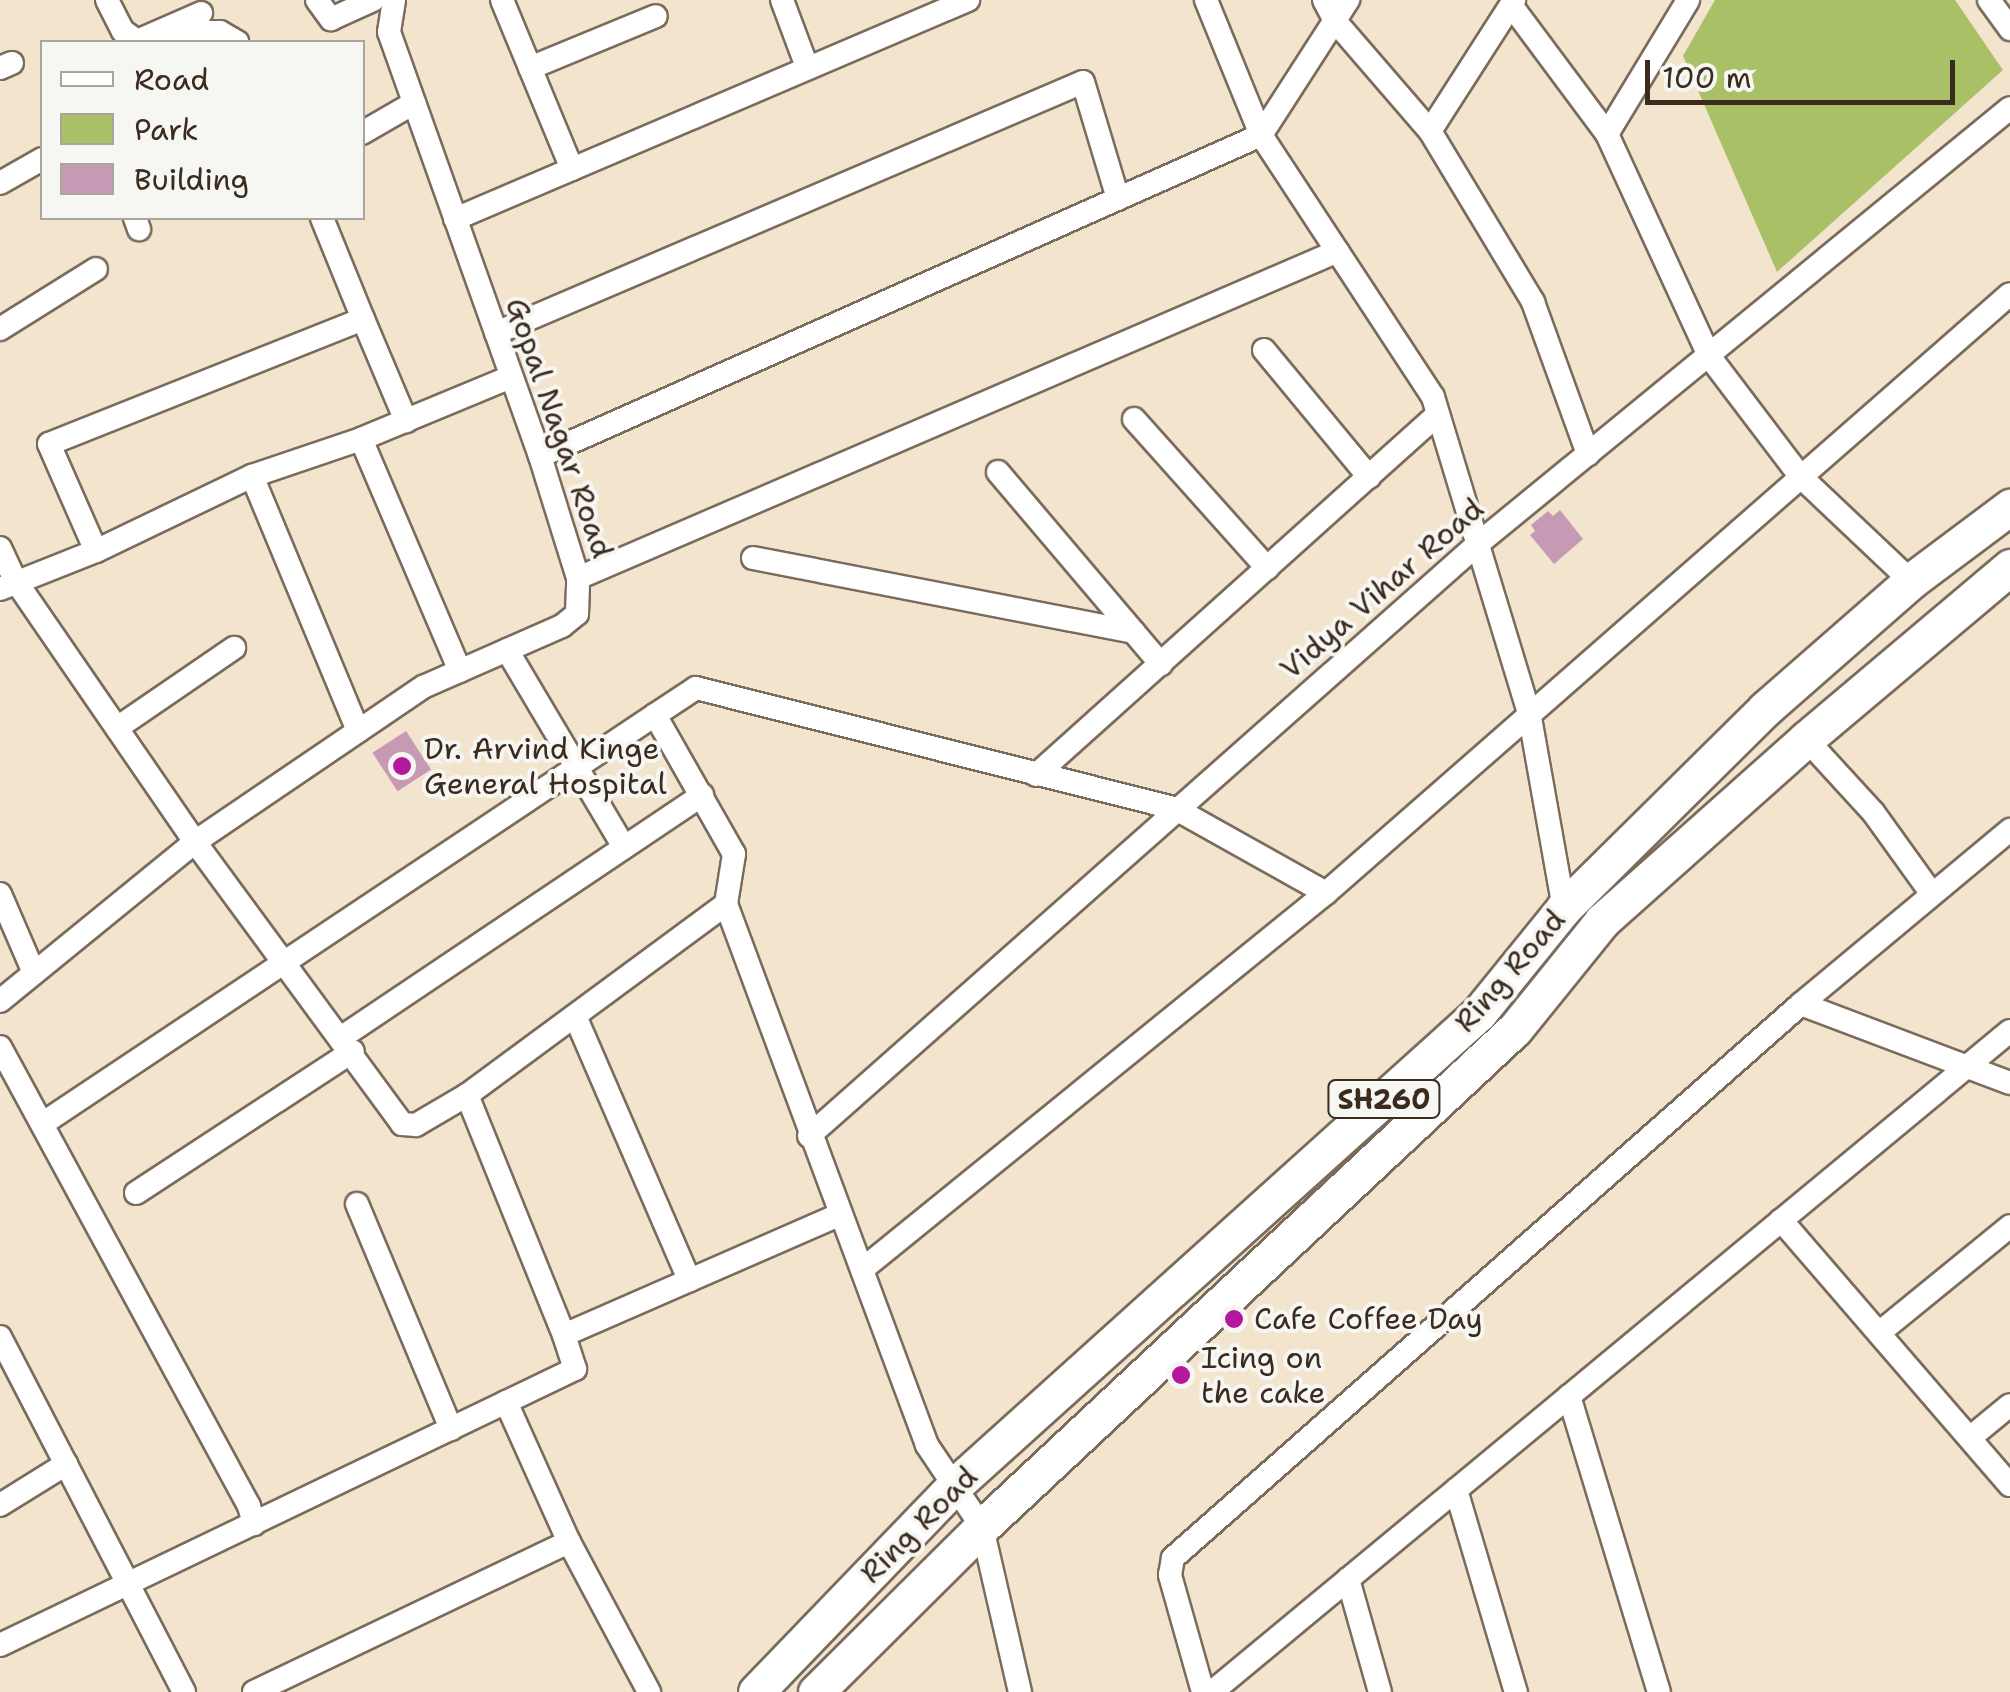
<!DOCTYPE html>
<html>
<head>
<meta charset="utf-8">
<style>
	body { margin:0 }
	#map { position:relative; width:2010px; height:1692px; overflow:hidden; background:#f3e4ce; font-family:"Shantell Sans",sans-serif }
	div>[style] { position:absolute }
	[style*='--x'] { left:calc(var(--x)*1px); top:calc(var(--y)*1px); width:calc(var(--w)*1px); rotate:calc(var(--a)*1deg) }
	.green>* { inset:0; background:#a9c066 }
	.building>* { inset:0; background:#c69ab5; transform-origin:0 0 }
	.roads { filter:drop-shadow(2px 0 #7b6b5c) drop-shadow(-2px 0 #7b6b5c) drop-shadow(0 2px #7b6b5c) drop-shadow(0 -2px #7b6b5c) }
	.street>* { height:22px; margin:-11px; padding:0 11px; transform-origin:11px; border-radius:11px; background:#fff }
	.primary>* { height:35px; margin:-17.5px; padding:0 17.5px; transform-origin:17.5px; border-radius:17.5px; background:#fff }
	.dots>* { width:28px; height:28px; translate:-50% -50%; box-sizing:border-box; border:5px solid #f6f6f2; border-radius:50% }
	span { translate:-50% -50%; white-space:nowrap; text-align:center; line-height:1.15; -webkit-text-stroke:8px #f6f6f2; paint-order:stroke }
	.shield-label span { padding:2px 8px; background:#f6f6f2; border:2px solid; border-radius:8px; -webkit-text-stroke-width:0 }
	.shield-label { font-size:28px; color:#3b2a1e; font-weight:700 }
	.street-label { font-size:30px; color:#3b2a1e }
	.poi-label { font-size:30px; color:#3b2a1e }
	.left { translate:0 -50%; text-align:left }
	.legend { position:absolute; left:40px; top:40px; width:325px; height:180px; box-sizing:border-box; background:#f6f6f2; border:2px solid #aba49d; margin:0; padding:12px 18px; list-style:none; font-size:30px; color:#3b2a1e }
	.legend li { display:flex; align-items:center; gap:20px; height:50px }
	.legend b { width:50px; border:2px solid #aba49d }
	.scale { position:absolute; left:1645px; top:60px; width:310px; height:45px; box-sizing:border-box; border:5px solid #3b2a1e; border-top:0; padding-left:12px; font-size:30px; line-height:35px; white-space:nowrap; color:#3b2a1e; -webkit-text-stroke:8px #f6f6f2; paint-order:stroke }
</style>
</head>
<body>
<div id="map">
	<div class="green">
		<i style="clip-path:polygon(1715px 0,1955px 0,2003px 70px,1777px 272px,1683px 56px)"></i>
	</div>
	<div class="building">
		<i style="clip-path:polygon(1560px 510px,1583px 539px,1554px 564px,1530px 535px,1535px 531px,1531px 525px,1548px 511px,1553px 516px)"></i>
		<i style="left:406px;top:731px;width:46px;height:40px;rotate:57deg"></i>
	</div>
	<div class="roads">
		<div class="street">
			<i style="--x:107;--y:0;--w:35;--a:63"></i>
			<i style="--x:123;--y:31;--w:17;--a:36"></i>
			<i style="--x:137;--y:41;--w:70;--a:-23.6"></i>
			<i style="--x:317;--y:0;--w:24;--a:54"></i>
			<i style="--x:331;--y:19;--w:46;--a:-24.3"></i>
			<i style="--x:502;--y:0;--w:183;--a:67.5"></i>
			<i style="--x:782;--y:0;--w:72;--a:69.5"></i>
			<i style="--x:1206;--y:0;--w:146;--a:67.8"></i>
			<i style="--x:1261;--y:135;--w:313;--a:56.7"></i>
			<i style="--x:1433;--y:397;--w:329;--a:73.1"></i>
			<i style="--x:1529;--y:712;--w:199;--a:79.9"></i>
			<i style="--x:1324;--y:0;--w:24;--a:62"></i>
			<i style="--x:1335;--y:21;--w:145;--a:49.2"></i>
			<i style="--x:1430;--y:131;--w:200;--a:58.9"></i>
			<i style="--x:1533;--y:302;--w:162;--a:70.1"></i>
			<i style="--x:1989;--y:0;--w:36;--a:54"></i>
			<i style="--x:1511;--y:5;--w:161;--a:53.3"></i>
			<i style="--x:1607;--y:134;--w:244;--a:65.3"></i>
			<i style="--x:1709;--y:356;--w:151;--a:52.8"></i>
			<i style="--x:1800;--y:476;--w:153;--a:43.4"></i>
			<i style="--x:171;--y:42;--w:30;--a:-20"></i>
			<i style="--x:199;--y:32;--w:21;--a:0"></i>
			<i style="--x:220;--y:32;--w:20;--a:30"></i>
			<i style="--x:0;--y:68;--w:13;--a:-23"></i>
			<i style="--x:530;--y:68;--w:136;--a:-22.4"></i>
			<i style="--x:1430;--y:131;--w:156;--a:-57.3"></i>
			<i style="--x:362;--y:133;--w:60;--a:-30"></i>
			<i style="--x:1607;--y:134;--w:157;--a:-58.8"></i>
			<i style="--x:0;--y:183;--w:48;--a:-29.7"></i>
			<i style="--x:135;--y:218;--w:12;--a:70"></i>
			<i style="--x:455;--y:219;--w:558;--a:-23.12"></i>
			<i style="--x:363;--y:319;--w:111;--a:67.1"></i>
			<i style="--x:0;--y:329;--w:113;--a:-32"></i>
			<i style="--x:496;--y:333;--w:638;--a:-23.15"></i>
			<i style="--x:1083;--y:82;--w:122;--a:73.3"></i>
			<i style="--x:1264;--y:350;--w:165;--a:50.4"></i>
			<i style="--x:1134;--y:419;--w:200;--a:48.2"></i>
			<i style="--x:540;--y:456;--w:789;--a:-24"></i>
			<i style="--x:1261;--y:135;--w:161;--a:-57.2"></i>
			<i style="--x:998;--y:472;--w:252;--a:49.7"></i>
			<i style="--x:252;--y:476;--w:276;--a:67.4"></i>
			<i style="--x:0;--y:548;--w:35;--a:65"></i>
			<i style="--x:15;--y:580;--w:318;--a:55.5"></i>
			<i style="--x:195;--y:842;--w:350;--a:53.7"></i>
			<i style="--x:402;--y:1124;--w:14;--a:4"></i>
			<i style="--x:416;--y:1125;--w:59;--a:-30.5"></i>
			<i style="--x:467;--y:1095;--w:322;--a:-36.4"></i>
			<i style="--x:96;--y:551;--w:117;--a:-113.7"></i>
			<i style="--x:49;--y:444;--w:338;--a:-21.7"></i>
			<i style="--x:363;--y:319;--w:109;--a:-112.1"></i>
			<i style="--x:753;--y:558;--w:388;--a:11"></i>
			<i style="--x:578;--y:578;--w:827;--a:-23.28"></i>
			<i style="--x:0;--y:589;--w:103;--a:-21.6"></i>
			<i style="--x:96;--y:551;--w:173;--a:-25.7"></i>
			<i style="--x:252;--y:476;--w:115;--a:-18.7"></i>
			<i style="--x:507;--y:650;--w:229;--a:59.3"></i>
			<i style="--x:460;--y:671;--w:252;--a:-113.1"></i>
			<i style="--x:361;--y:439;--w:162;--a:-22.5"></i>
			<i style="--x:117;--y:728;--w:142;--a:-34.4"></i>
			<i style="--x:1806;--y:739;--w:99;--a:47.5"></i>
			<i style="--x:1873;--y:812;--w:101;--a:54.3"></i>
			<i style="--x:1036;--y:775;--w:540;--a:-41.92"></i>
			<i style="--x:0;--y:894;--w:86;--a:66.7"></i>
			<i style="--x:0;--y:1001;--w:252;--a:-39.2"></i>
			<i style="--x:195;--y:842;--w:276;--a:-34.2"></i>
			<i style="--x:423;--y:687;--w:152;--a:-23.7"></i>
			<i style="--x:562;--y:626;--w:19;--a:-39"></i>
			<i style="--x:577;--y:614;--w:36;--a:-88"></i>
			<i style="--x:578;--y:578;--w:128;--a:-107.3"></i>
			<i style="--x:540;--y:456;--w:450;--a:-109.6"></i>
			<i style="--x:389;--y:32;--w:32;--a:-81"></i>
			<i style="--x:1801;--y:1004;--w:223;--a:20.7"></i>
			<i style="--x:575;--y:1016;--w:288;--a:66.6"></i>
			<i style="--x:342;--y:1037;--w:434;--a:-33.9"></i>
			<i style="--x:0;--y:1047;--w:522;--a:61.52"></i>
			<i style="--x:249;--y:1506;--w:19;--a:74"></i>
			<i style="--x:467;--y:1095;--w:259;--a:68"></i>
			<i style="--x:42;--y:1124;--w:737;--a:-33.71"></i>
			<i style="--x:809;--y:1136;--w:895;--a:-41.51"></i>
			<i style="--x:1479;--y:543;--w:686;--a:-39.32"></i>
			<i style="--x:136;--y:1193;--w:259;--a:-33.2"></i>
			<i style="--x:357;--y:1204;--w:244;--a:67.3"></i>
			<i style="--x:1781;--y:1220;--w:350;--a:49.2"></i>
			<i style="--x:864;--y:1268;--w:595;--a:-39.07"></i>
			<i style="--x:1326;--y:893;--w:909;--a:-41.21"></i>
			<i style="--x:1879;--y:1333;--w:169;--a:-39.2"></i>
			<i style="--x:0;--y:1337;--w:400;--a:62.6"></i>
			<i style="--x:1569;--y:1396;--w:309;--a:73.1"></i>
			<i style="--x:506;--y:1402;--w:154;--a:65.8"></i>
			<i style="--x:569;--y:1542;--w:170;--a:61.9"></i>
			<i style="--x:1971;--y:1437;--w:50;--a:-39.4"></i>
			<i style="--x:1456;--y:1490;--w:211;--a:73.5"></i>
			<i style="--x:0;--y:1505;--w:78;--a:-31.8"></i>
			<i style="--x:1348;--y:1579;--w:117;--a:74.2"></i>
			<i style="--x:0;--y:1645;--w:638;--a:-25.64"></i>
			<i style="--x:575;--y:1369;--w:36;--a:-108"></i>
			<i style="--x:564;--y:1335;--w:302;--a:-23.6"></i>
			<i style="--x:254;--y:1692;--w:349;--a:-25.5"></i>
			<i style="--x:1020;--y:1692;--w:169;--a:-103"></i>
			<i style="--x:982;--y:1527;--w:99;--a:-123.9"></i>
			<i style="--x:927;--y:1445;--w:577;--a:-110.38"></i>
			<i style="--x:726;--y:904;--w:51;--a:-80.9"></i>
			<i style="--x:734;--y:854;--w:160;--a:-119.6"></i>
			<i style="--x:655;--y:715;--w:49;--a:-33.4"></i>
			<i style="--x:696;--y:688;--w:495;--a:14.1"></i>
			<i style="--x:1176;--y:809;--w:172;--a:29.2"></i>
			<i style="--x:1203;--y:1692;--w:122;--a:-105.8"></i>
			<i style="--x:1170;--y:1575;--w:17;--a:-80"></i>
			<i style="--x:1173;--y:1558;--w:837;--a:-41.42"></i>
			<i style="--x:1801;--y:1004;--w:272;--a:-39.8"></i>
			<i style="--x:1212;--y:1692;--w:1036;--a:-39.64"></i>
		</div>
		<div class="primary">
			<i style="--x:756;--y:1692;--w:284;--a:-46.1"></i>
			<i style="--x:953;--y:1487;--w:708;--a:-42.02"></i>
			<i style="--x:1479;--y:1013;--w:135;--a:-51"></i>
			<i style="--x:1564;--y:908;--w:283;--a:-44.7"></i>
			<i style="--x:1765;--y:709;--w:194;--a:-41.2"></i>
			<i style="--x:1911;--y:581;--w:124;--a:-36.8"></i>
			<i style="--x:816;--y:1692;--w:234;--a:-44.8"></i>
			<i style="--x:982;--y:1527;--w:729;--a:-43.06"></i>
			<i style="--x:1515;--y:1029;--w:139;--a:-51.1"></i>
			<i style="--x:1602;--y:921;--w:273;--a:-41.7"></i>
			<i style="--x:1806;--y:739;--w:267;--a:-40.1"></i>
		</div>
	</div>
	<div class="dots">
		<i style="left:402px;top:766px;background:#b5179e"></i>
		<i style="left:1234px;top:1319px;background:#b5179e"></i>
		<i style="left:1181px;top:1375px;background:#b5179e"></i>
	</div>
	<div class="shield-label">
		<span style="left:1384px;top:1099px">SH260</span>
	</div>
	<div class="street-label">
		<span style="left:559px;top:428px;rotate:71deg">Gopal Nagar Road</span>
		<span style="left:1382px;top:589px;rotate:-41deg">Vidya Vihar Road</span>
		<span style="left:1510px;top:971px;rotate:-49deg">Ring Road</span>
		<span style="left:919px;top:1525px;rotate:-45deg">Ring Road</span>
	</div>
	<div class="poi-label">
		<span class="left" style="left:424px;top:766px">Dr. Arvind Kinge<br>General Hospital</span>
		<span class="left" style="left:1254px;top:1319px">Cafe Coffee Day</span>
		<span class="left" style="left:1201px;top:1375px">Icing on<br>the cake</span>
	</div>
	<ul class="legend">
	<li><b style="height:12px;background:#fff"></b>Road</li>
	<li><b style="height:28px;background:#a9c066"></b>Park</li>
	<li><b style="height:28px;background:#c69ab5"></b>Building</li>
	</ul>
	<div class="scale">100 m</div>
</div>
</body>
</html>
